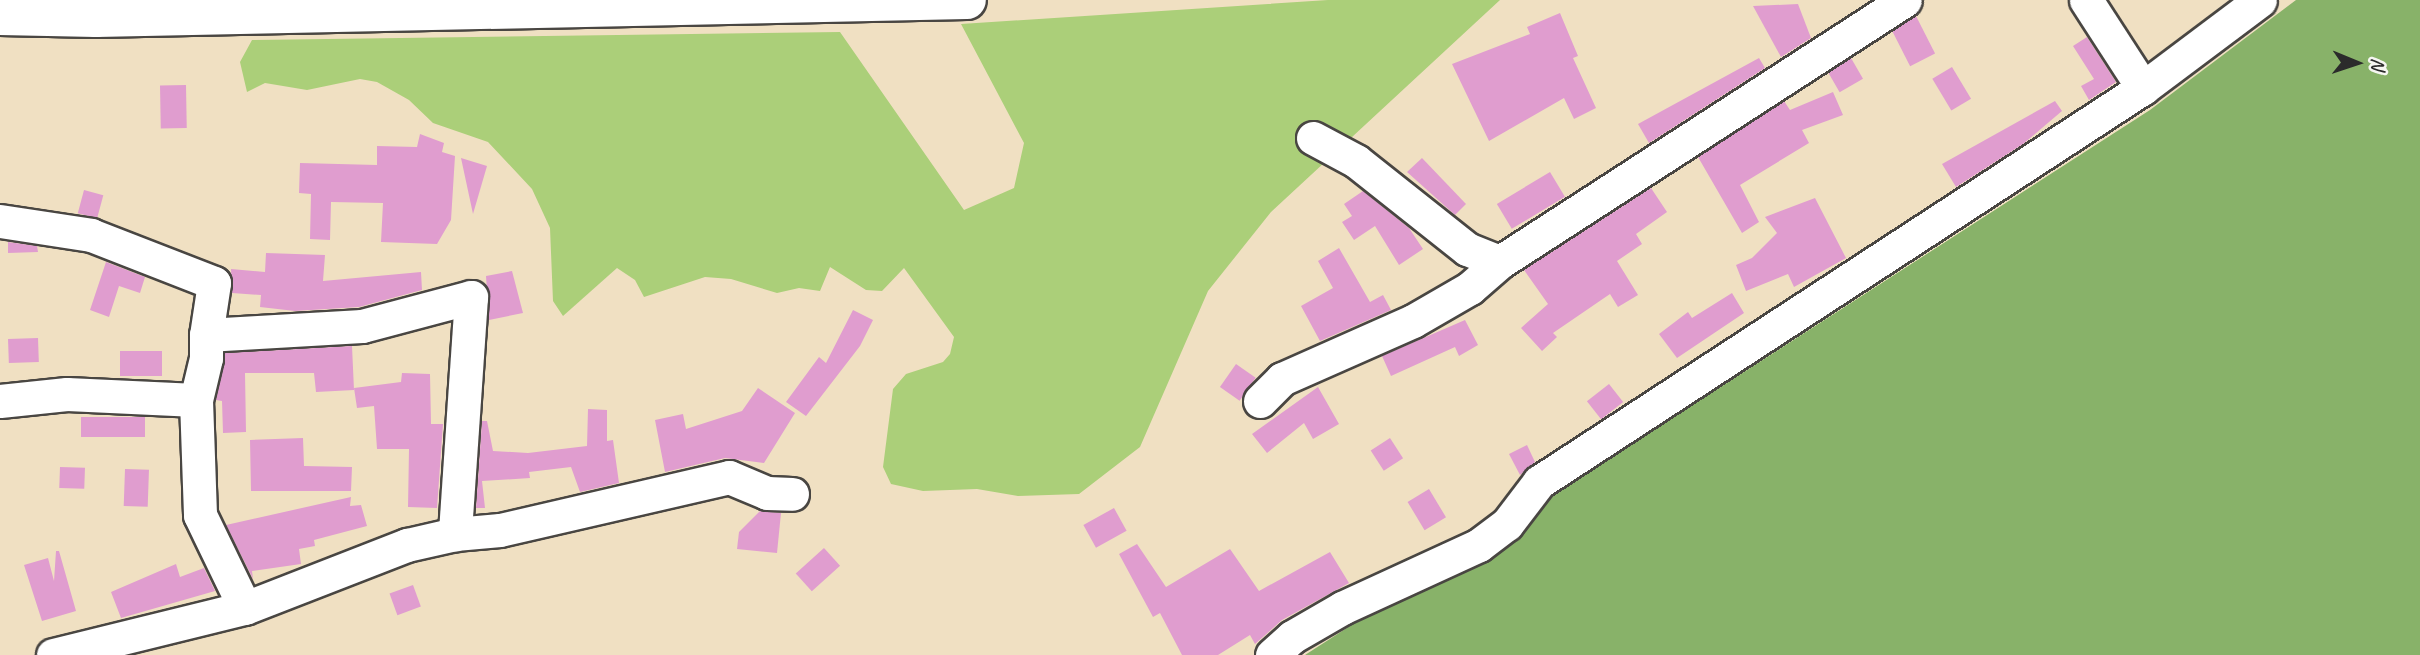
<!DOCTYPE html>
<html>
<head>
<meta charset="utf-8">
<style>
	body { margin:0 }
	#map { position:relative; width:2420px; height:655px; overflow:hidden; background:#f0e0c2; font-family:Caveat,sans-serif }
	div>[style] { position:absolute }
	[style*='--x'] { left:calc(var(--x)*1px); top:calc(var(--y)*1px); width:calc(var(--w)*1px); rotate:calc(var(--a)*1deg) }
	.green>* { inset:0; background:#abcf79 }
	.forest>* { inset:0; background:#88b269 }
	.building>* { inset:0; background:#e09dcf; transform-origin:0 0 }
	.roads { filter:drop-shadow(2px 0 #494642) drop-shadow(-2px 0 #494642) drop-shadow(0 2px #494642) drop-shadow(0 -2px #494642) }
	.minor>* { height:33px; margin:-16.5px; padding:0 16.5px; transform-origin:16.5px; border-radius:16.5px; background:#fff }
	.highway>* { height:38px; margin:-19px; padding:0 19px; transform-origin:19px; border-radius:19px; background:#fff }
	span { translate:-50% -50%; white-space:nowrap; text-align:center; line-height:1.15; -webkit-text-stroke:7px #f6f6f2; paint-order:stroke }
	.north { position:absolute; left:2322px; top:28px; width:70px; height:70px; -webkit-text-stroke:5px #f6f6f2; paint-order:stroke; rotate:92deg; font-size:19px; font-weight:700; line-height:28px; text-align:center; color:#2b2b2b }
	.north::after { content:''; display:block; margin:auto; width:24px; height:32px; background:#2b2b2b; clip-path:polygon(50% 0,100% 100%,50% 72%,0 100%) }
</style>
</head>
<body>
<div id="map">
	<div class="green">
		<i style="clip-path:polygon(1328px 0,1500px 0,1271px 212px,1208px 291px,1140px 447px,1079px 494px,1018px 496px,977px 489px,923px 491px,891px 484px,883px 467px,893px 389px,906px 374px,943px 362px,950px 354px,954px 337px,904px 268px,882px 291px,866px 290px,830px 267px,820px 291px,799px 288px,777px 293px,731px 279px,705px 277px,644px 297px,635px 280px,617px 268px,563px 316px,553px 301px,550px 228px,532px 189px,488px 142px,433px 123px,409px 100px,377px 82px,360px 79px,307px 90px,265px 83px,247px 92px,240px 62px,252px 40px,840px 32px,964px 210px,1014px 188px,1024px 143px,961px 24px)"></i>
	</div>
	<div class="forest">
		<i style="clip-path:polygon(2296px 0,2420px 0,2420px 655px,1305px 655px,2150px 110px)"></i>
	</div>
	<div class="building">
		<i style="clip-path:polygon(1798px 4px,1811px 38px,1781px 57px,1753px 6px)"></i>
		<i style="clip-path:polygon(1560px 13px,1578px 56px,1573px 58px,1596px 108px,1574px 119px,1564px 98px,1489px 141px,1452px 64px,1530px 34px,1527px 27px)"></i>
		<i style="left:1916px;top:16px;width:42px;height:28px;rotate:63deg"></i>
		<i style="clip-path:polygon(2087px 37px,2116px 82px,2089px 100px,2081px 86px,2094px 79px,2073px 46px)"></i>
		<i style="clip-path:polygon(1759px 58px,1765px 68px,1649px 143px,1638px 124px)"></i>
		<i style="left:1851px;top:58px;width:24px;height:27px;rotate:60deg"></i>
		<i style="left:1952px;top:67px;width:37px;height:23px;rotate:59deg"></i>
		<i style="left:186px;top:85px;width:43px;height:26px;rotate:89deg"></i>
		<i style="clip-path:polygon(1833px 92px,1843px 115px,1802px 130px,1809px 143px,1740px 185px,1759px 222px,1742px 233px,1698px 157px,1784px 101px,1790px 110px)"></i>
		<i style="clip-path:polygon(2055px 101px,2062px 111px,2023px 144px,1956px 187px,1942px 164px)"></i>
		<i style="clip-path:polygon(420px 134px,444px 143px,442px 152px,455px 156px,451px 220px,437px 244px,381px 242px,383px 203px,331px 202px,330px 240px,310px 239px,311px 194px,299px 193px,300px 163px,377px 165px,377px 146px,417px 147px)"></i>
		<i style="clip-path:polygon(461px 158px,487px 166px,473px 214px)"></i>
		<i style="clip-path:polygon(1422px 158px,1466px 204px,1455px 215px,1407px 172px)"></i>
		<i style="left:1550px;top:172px;width:29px;height:62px;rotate:59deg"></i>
		<i style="clip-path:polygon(1651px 188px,1667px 212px,1636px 234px,1642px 244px,1617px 261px,1638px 295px,1618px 307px,1610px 294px,1553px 333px,1557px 337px,1542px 351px,1521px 328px,1548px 304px,1524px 270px)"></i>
		<i style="left:84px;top:190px;width:20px;height:24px;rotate:15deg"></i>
		<i style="clip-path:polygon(1363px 191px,1409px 228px,1423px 249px,1399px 265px,1375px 226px,1354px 240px,1342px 222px,1352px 216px,1344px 204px)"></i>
		<i style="clip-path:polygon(1815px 198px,1846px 258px,1794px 287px,1788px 274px,1746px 291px,1736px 265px,1752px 258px,1777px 233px,1765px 217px)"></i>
		<i style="clip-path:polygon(8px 242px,37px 246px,38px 252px,8px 253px)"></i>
		<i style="clip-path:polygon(1339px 248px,1370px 302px,1383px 295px,1391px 310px,1320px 341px,1301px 306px,1333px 288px,1318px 261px)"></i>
		<i style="clip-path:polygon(266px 253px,325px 255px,323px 281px,421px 272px,422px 290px,359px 307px,295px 311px,260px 307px,261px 295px,232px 293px,231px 269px,265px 272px)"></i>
		<i style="clip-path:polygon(106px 262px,145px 277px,140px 293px,119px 286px,109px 317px,90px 310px)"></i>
		<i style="clip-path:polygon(512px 271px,523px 313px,489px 320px,486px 276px)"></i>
		<i style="clip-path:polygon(1732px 293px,1744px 313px,1677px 358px,1659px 334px,1688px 312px,1692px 318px)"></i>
		<i style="clip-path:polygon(853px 310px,873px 320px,860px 346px,806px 416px,786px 402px,819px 357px,826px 363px)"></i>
		<i style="clip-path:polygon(1465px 320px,1478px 345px,1459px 356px,1455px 347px,1391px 376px,1382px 356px)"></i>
		<i style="left:38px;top:338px;width:24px;height:30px;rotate:88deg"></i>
		<i style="clip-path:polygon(352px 346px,354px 390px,316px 392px,314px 373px,245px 373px,246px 432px,223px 433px,222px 401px,216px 400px,225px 353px)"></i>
		<i style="left:162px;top:351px;width:25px;height:42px;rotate:90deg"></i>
		<i style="left:1236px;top:364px;width:24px;height:28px;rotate:35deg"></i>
		<i style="clip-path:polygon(402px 373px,430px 374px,431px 424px,443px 424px,437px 508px,408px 507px,409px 449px,377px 449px,374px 406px,357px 408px,354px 388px,401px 382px)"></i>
		<i style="left:1609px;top:384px;width:23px;height:28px;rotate:52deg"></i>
		<i style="clip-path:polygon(1318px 387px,1339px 424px,1313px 439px,1304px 423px,1267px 453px,1252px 434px)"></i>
		<i style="clip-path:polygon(758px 388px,795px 413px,764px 463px,725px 458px,665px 472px,655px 420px,683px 414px,686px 429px,742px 411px)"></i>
		<i style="clip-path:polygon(588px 409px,607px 410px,607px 441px,613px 440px,619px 483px,580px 492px,571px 467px,529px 472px,530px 478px,482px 481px,485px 508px,476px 508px,482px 421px,487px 421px,493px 451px,528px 453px,587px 446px)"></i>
		<i style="left:81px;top:417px;width:64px;height:20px"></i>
		<i style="clip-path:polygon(303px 438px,304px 466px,352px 467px,351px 491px,251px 491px,250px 440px)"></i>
		<i style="left:1390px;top:438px;width:24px;height:23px;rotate:57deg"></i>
		<i style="clip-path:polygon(1527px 445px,1535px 462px,1520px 475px,1509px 454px)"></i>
		<i style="left:60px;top:467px;width:25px;height:21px;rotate:2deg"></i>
		<i style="left:125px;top:469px;width:24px;height:37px;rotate:2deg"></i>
		<i style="left:1429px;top:489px;width:33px;height:25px;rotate:59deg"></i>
		<i style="clip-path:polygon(351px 497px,350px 506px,361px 505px,367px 526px,314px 540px,315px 546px,299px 549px,301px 564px,252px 571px,253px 579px,226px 525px)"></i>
		<i style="left:1114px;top:508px;width:26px;height:35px;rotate:61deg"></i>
		<i style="clip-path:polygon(760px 511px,781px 513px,777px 553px,737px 549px,739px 532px)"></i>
		<i style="clip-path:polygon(1137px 544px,1166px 587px,1230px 549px,1259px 591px,1330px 552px,1349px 583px,1282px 620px,1255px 644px,1250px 635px,1218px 655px,1182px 655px,1160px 613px,1153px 617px,1119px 554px)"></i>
		<i style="left:824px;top:548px;width:24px;height:38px;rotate:48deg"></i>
		<i style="clip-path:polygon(56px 551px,59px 551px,76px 611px,42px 621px,24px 565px,48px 558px,54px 581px)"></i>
		<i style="clip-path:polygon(176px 564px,180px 577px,204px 568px,215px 591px,121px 618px,111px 592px)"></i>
		<i style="left:413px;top:585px;width:23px;height:25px;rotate:70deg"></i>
	</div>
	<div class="roads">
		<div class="minor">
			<i style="--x:2086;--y:0;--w:105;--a:57.1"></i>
			<i style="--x:1313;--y:138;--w:49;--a:28.1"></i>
			<i style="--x:1356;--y:161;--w:142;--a:38.4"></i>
			<i style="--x:1467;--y:249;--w:35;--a:22"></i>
			<i style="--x:0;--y:221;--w:92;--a:8.7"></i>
			<i style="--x:91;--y:235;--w:132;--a:21.3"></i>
			<i style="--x:214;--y:283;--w:53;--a:98.7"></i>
			<i style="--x:206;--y:335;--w:156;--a:-3.3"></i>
			<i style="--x:362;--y:326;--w:113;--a:-14.9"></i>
			<i style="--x:471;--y:297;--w:238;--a:93.9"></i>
			<i style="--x:206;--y:335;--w:23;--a:90"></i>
			<i style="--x:206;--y:358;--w:43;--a:103.4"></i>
			<i style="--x:196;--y:400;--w:115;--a:88"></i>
			<i style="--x:200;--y:515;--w:103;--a:64.2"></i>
			<i style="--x:0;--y:401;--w:67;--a:-6"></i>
			<i style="--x:67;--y:394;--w:129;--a:2.7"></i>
			<i style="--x:1260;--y:401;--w:31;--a:-45"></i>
			<i style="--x:1282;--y:379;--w:143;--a:-23.9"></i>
			<i style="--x:1413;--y:321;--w:66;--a:-30.1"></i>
			<i style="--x:1470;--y:288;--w:40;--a:-41"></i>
			<i style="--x:1500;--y:262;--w:482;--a:-32.9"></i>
			<i style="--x:53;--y:655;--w:198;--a:-13.8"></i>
			<i style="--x:245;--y:608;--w:174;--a:-21.3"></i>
			<i style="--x:407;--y:545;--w:49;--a:-12.9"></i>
			<i style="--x:455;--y:534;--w:45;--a:-5.1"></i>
			<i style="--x:500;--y:530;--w:235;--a:-13"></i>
			<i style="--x:729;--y:477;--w:41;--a:22.8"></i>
			<i style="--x:767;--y:493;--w:25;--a:2"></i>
			<i style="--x:1272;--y:655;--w:27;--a:-42"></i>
			<i style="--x:1292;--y:637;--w:58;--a:-30.1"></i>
			<i style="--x:1342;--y:608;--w:151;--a:-24.7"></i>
			<i style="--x:1479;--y:545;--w:35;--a:-37"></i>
			<i style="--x:1507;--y:524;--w:53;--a:-52.7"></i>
			<i style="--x:1539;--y:482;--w:721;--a:-33.12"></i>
			<i style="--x:2143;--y:88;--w:146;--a:-36.9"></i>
		</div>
		<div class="highway">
			<i style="--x:0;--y:16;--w:96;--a:1.2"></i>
			<i style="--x:96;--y:18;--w:871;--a:-1.18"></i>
		</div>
	</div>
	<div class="north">N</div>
</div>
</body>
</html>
